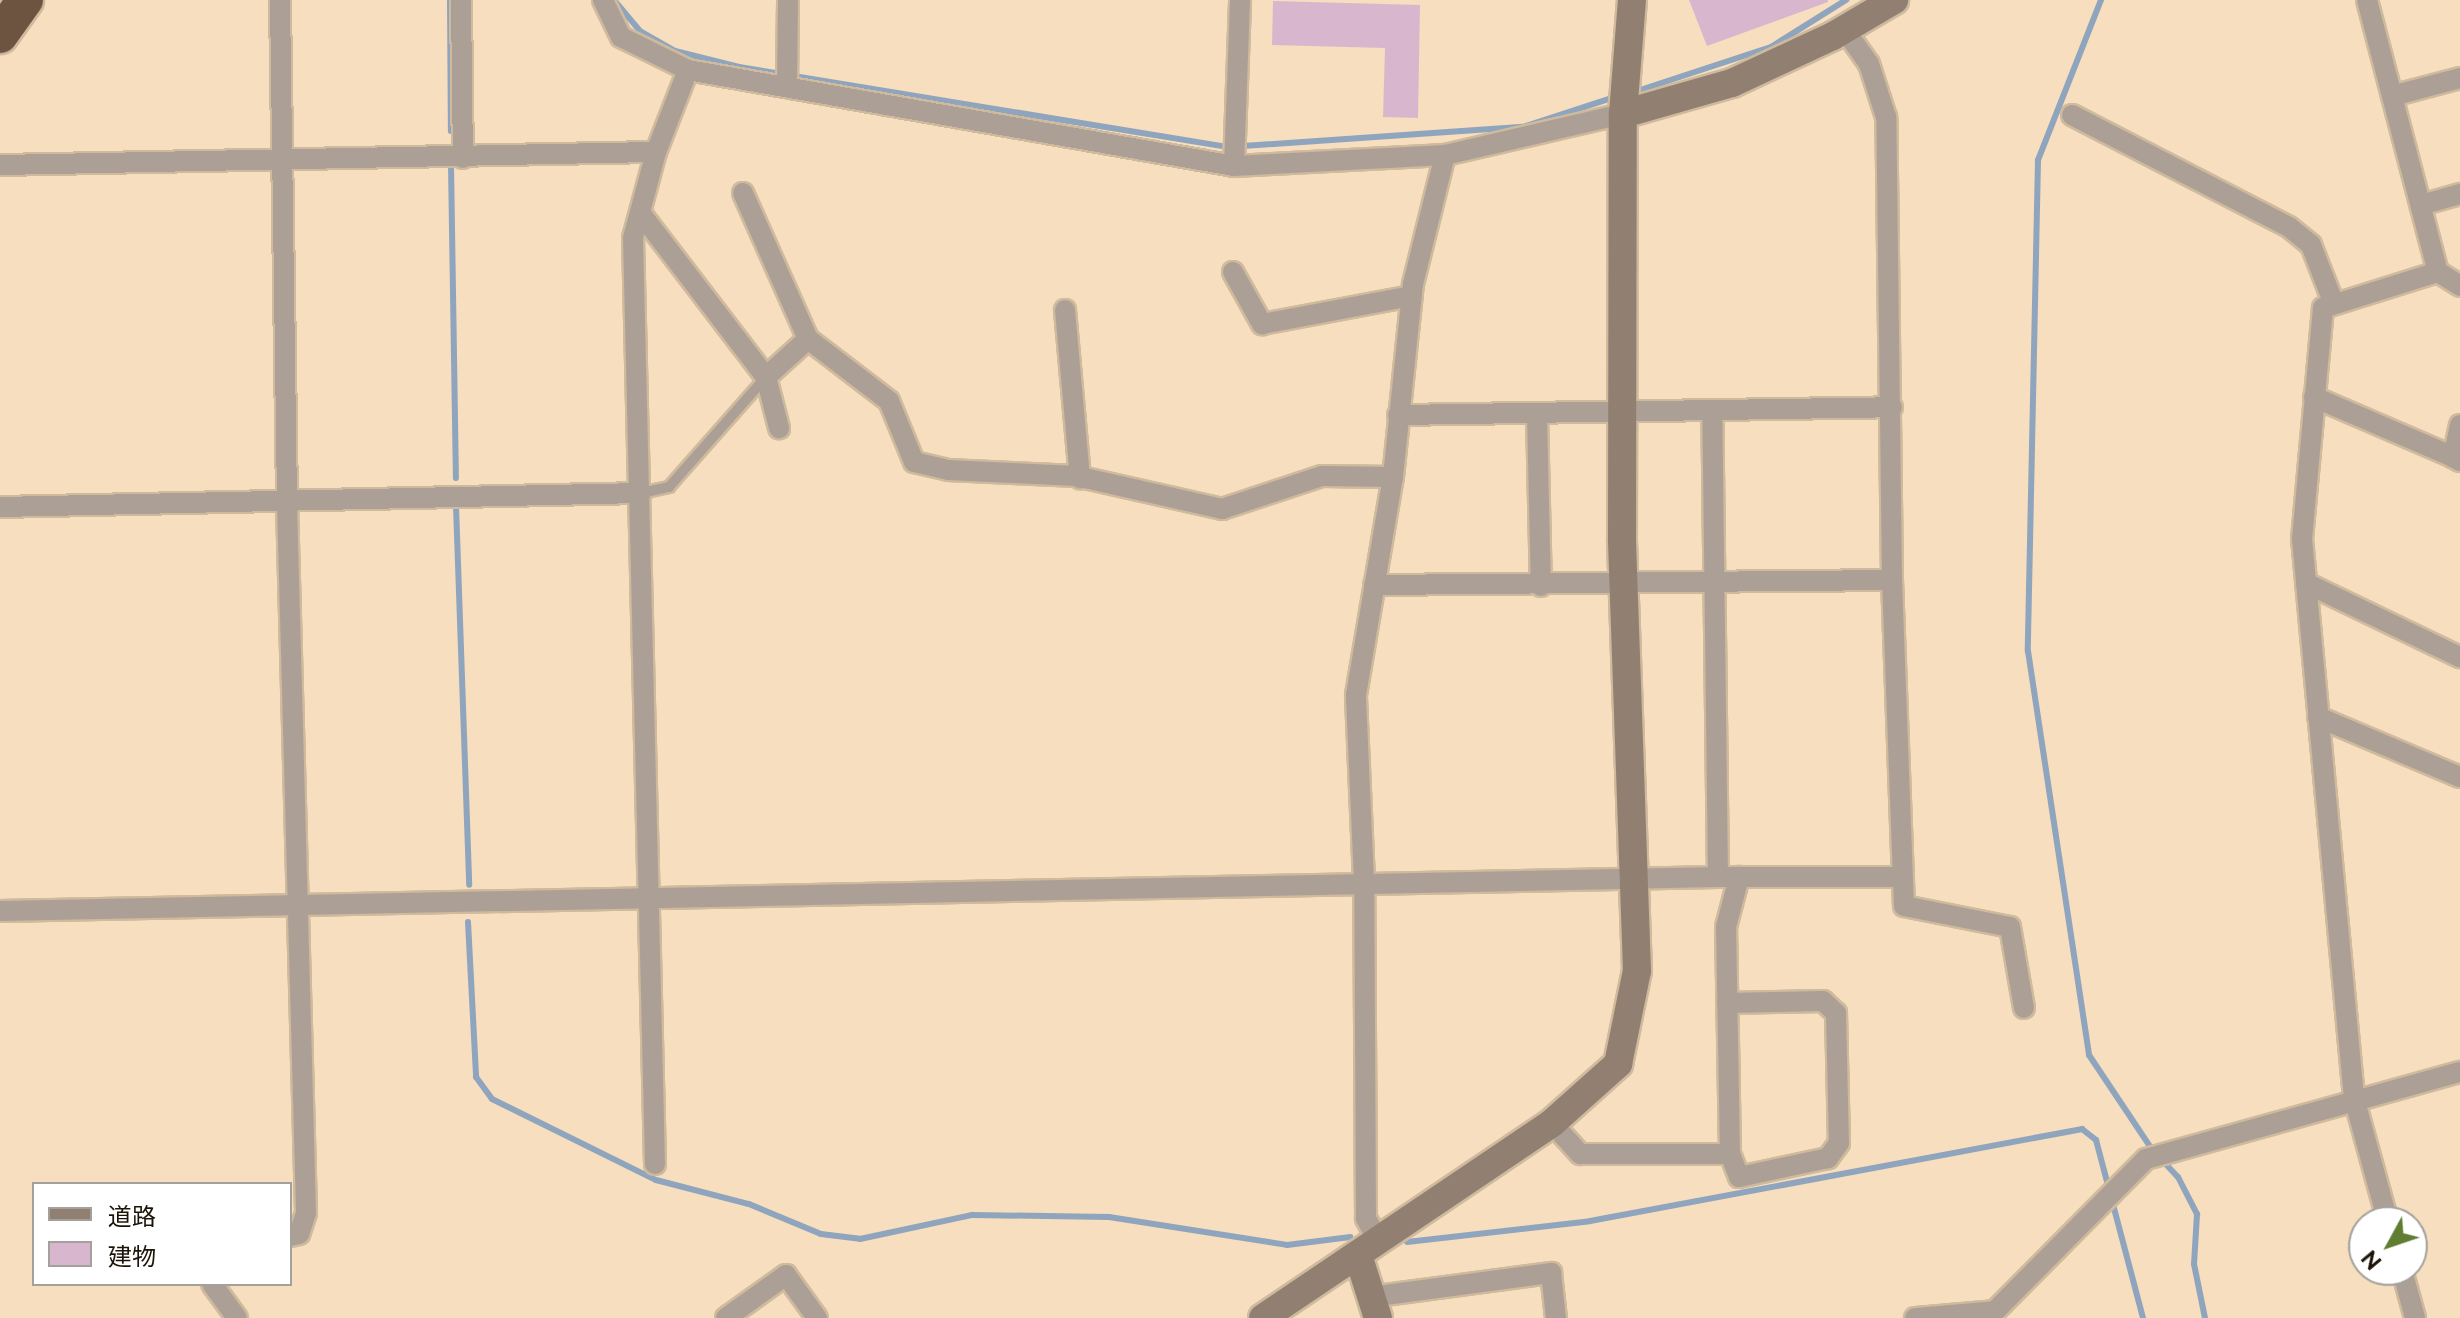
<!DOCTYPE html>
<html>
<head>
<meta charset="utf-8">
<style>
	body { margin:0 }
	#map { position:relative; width:2460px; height:1318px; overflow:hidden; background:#f6debe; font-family:Raleway,"Noto Sans JP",sans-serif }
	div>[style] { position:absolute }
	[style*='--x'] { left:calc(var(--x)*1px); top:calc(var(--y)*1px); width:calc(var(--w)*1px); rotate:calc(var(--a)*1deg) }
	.stream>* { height:6px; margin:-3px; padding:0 3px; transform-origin:3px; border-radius:3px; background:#8fa4bd }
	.building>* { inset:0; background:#d8b7ce }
	.roads { filter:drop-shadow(2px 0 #cfba9d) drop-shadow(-2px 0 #cfba9d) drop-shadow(0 2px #cfba9d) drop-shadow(0 -2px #cfba9d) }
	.lane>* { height:10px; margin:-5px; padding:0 5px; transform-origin:5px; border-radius:5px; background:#aca096 }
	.street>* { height:20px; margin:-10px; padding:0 10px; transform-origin:10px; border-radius:10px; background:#aca096 }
	.secondary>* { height:28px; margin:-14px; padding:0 14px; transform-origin:14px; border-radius:14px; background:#917f72 }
	.highway>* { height:36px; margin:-18px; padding:0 18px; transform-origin:18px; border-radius:18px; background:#6d5441 }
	span { translate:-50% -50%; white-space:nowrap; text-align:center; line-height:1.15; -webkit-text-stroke:7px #fff; paint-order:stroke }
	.legend { position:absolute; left:32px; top:1182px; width:260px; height:104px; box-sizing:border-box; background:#fff; border:2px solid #a4a19c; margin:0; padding:10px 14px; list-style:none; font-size:24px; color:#1c1408 }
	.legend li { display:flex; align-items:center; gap:16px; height:40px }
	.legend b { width:40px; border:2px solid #a4a19c }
	.north { position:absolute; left:2348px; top:1206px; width:80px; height:80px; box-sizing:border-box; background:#fff; border:2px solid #a4a19c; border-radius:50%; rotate:230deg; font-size:22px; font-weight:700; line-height:32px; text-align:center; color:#1c1408 }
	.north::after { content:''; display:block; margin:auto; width:28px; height:36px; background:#607d32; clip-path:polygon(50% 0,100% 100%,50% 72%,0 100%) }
</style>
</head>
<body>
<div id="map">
	<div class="stream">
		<i style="--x:450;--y:0;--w:131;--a:89.6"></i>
		<i style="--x:614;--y:0;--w:40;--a:50"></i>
		<i style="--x:640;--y:31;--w:40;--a:29.7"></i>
		<i style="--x:675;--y:51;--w:66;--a:14"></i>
		<i style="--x:739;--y:67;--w:496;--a:9.3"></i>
		<i style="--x:1228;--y:147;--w:296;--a:-3.9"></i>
		<i style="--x:1523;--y:127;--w:97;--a:-18.1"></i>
		<i style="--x:2101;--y:0;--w:172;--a:111.5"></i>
		<i style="--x:2038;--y:160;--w:491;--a:91.2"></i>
		<i style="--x:2028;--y:651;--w:409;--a:81.4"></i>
		<i style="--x:2089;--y:1055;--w:115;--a:56.3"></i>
		<i style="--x:1634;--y:92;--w:144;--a:-18.2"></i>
		<i style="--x:1771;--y:47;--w:89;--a:-32.1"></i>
		<i style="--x:451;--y:165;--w:313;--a:89.1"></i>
		<i style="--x:456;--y:506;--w:379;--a:88"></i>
		<i style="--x:468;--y:922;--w:155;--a:87"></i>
		<i style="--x:476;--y:1077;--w:27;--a:54"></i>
		<i style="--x:492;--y:1099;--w:183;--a:26.3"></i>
		<i style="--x:656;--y:1180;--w:96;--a:14.5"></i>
		<i style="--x:749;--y:1204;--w:78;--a:22.6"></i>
		<i style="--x:821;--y:1234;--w:39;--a:7"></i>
		<i style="--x:860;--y:1239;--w:115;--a:-12.1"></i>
		<i style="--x:972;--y:1215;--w:137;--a:0.8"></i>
		<i style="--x:1109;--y:1217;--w:180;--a:8.9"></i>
		<i style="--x:1287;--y:1245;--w:64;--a:-7.1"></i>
		<i style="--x:2161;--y:1159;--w:25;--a:47"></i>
		<i style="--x:2178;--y:1177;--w:42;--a:62.8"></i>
		<i style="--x:2197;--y:1214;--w:50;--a:93.4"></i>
		<i style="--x:2194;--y:1264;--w:55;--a:78.5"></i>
		<i style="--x:1407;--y:1242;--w:184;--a:-6.5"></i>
		<i style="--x:1590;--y:1221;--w:501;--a:-10.59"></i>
		<i style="--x:2082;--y:1129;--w:18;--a:38"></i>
		<i style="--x:2096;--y:1140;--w:184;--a:75.2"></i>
	</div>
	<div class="building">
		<i style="clip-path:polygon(1689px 0,1828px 0,1828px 2px,1707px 46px)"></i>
		<i style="clip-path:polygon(1273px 1px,1420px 5px,1418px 118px,1383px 117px,1385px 48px,1272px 45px)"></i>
	</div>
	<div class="roads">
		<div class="lane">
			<i style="--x:641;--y:493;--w:29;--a:-12"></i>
			<i style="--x:669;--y:487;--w:145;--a:-48.6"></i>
		</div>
		<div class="street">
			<i style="--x:280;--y:0;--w:504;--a:89.2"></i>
			<i style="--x:287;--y:504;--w:709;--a:88.46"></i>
			<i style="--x:306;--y:1213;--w:22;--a:108"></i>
			<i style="--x:299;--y:1234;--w:9;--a:167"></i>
			<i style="--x:461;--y:0;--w:158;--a:89.3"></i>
			<i style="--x:603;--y:0;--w:41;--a:64.1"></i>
			<i style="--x:621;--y:37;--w:75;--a:26.2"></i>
			<i style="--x:688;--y:70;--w:554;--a:9.97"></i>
			<i style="--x:1234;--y:166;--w:211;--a:-3"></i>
			<i style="--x:1445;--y:155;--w:183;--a:-13"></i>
			<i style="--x:2367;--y:0;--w:281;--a:75.4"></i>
			<i style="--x:2438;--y:272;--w:26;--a:32"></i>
			<i style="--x:787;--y:85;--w:85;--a:-89.3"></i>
			<i style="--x:2392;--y:96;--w:70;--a:-14.8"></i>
			<i style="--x:2072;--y:115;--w:244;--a:27.3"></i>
			<i style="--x:2289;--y:227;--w:28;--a:39"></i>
			<i style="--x:2311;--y:245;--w:63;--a:68.7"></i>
			<i style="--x:0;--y:165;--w:656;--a:-1.14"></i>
			<i style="--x:1234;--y:166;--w:166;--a:-87.9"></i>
			<i style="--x:743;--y:193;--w:160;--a:66"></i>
			<i style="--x:2421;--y:205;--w:41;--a:-15.8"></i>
			<i style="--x:642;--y:215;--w:204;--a:52.6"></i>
			<i style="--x:766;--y:377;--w:53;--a:75.7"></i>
			<i style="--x:1233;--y:272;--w:60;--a:60.9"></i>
			<i style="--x:1262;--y:324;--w:152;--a:-10.6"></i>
			<i style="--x:1065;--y:310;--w:169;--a:84.9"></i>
			<i style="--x:766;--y:377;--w:57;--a:-42.1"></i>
			<i style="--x:808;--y:339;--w:102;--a:37.4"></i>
			<i style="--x:889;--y:401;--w:66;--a:67.7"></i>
			<i style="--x:914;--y:462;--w:35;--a:13"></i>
			<i style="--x:948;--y:470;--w:128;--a:2.7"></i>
			<i style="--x:1076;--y:476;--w:150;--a:12.7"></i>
			<i style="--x:1222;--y:509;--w:105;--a:-18.3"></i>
			<i style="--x:1322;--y:476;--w:71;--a:0.8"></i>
			<i style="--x:2314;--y:397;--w:151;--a:23.3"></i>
			<i style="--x:1398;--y:415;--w:494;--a:-0.9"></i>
			<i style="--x:1537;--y:415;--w:171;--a:88.7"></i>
			<i style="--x:2460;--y:425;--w:33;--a:102"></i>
			<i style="--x:2453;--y:457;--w:8;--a:30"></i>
			<i style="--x:0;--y:507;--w:641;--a:-1.25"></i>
			<i style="--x:1892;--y:580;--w:326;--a:87.9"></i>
			<i style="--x:1904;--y:906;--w:108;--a:11.2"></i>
			<i style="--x:2010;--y:927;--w:82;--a:80.2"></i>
			<i style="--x:2306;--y:583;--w:171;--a:25.7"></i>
			<i style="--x:1374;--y:585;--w:518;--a:-0.55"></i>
			<i style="--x:1892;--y:580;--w:463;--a:-90.7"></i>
			<i style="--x:1886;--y:117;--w:56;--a:-107.8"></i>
			<i style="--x:1869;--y:64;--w:42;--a:-125.2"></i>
			<i style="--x:2318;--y:717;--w:154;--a:22.9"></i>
			<i style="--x:1739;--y:877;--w:162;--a:0"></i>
			<i style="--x:0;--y:911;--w:1718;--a:-1.13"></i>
			<i style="--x:1718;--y:877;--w:466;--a:-90.7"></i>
			<i style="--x:1727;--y:1003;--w:96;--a:-1.2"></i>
			<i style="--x:1823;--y:1001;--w:18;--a:43"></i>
			<i style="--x:1836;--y:1013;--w:130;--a:88.7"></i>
			<i style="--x:1839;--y:1143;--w:19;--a:126"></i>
			<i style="--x:1828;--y:1158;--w:91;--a:167.9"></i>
			<i style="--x:1739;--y:1177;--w:25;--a:-111"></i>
			<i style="--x:1552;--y:1123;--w:42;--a:47.9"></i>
			<i style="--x:1580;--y:1154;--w:150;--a:0"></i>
			<i style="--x:1730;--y:1154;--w:227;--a:-91"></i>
			<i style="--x:1726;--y:927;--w:52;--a:-75.4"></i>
			<i style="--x:1739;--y:877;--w:21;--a:180"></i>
			<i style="--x:655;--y:1164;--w:926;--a:-91.36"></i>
			<i style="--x:633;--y:238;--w:89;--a:-75"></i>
			<i style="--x:656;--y:152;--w:88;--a:-68.7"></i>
			<i style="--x:2388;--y:1222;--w:129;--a:-105.3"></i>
			<i style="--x:2354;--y:1098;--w:561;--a:-95.31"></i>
			<i style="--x:2302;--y:539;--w:232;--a:-84.8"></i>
			<i style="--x:2323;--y:308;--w:121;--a:-17.4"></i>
			<i style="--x:1378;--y:1241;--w:26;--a:-118"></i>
			<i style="--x:1366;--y:1218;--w:337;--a:-90.3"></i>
			<i style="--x:1364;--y:881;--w:186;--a:-92.5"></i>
			<i style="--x:1356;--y:695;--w:221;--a:-80.4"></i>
			<i style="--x:1393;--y:477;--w:194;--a:-84.1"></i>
			<i style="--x:1413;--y:284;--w:133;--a:-76.1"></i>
			<i style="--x:2402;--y:1270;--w:50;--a:74.8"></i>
			<i style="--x:212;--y:1284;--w:42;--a:53.7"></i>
			<i style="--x:1370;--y:1297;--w:183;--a:-7.6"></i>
			<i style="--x:1551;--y:1273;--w:45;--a:83.7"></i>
			<i style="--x:726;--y:1318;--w:74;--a:-35.6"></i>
			<i style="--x:786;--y:1275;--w:53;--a:54.2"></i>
			<i style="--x:1915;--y:1318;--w:80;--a:-5"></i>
			<i style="--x:1995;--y:1311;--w:214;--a:-45.2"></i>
			<i style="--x:2146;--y:1159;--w:326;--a:-15.5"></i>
		</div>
		<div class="secondary">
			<i style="--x:1623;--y:114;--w:113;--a:-15.9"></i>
			<i style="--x:1732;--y:83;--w:111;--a:-25"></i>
			<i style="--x:1833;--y:36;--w:71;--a:-30.5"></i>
			<i style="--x:1358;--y:1255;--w:66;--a:72.4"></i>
			<i style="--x:1263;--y:1318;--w:349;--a:-34"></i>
			<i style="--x:1552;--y:1123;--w:89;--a:-41.8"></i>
			<i style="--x:1618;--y:1064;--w:95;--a:-78.5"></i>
			<i style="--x:1637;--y:971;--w:432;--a:-92"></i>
			<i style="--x:1622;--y:539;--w:425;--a:-89.9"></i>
			<i style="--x:1623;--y:114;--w:114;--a:-85.5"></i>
		</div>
		<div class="highway">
			<i style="--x:0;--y:35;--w:43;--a:-54.5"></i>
		</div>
	</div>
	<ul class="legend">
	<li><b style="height:10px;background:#917f72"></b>道路</li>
	<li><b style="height:22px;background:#d8b7ce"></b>建物</li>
	</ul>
	<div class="north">N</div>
</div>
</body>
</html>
